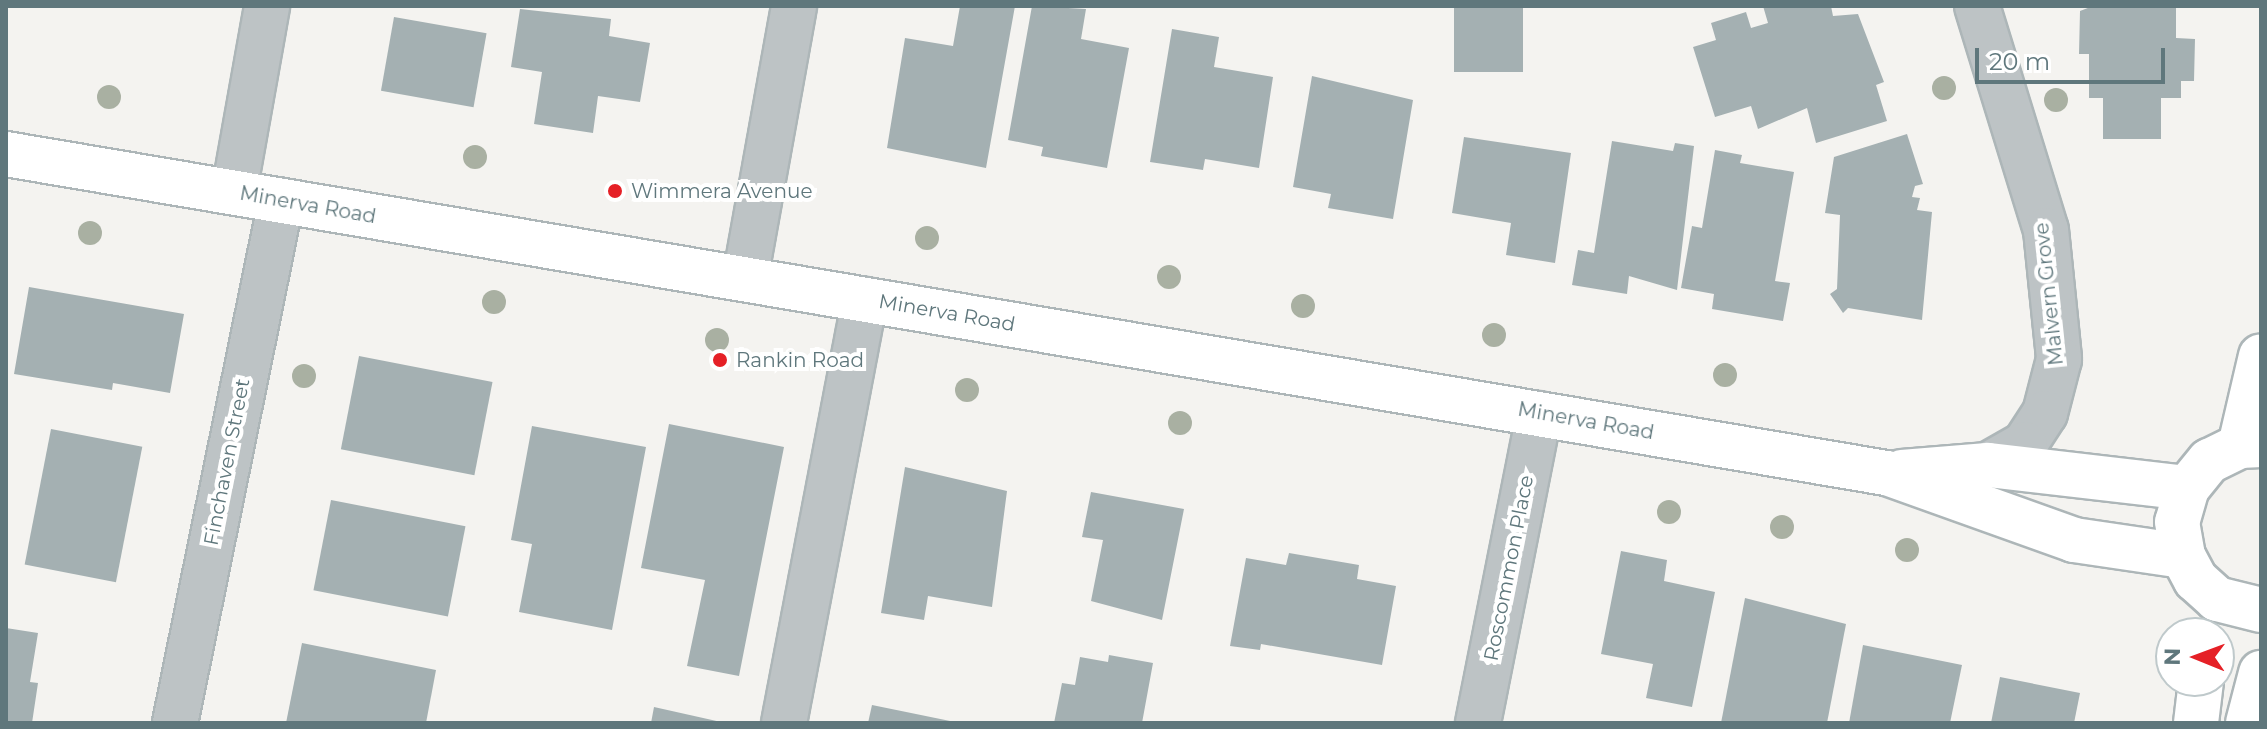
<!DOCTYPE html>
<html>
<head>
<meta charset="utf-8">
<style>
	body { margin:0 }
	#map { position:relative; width:2267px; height:729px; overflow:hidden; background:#f4f3f0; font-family:Montserrat,sans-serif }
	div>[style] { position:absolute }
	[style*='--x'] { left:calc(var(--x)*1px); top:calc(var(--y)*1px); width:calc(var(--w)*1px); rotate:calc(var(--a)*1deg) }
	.building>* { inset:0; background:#a4b0b2; transform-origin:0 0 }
	.roads { filter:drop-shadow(2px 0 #adb6b8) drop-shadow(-2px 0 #adb6b8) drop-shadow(0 2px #adb6b8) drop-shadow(0 -2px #adb6b8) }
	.street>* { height:44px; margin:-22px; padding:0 22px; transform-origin:22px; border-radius:22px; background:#bdc3c5 }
	.secondary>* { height:44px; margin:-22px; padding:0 22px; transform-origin:22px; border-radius:22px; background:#fff }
	.trees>* { width:24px; height:24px; margin:-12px; border-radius:50%; background:#a9b0a2 }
	.dots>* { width:22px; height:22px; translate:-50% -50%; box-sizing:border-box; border:4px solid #fff; border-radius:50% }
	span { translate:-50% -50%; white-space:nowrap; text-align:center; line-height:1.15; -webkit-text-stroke:8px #fff; paint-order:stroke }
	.poi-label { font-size:20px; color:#5f777c }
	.left { translate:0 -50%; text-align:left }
	.street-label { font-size:20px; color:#5f777c }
	.frame { position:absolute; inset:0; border:8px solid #5f777c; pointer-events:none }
	.north { position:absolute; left:2155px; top:617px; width:80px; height:80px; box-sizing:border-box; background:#fff; border:2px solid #bfc9cb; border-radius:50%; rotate:271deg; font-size:22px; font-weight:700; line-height:32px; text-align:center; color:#5f777c }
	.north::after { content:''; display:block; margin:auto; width:28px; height:36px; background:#e52026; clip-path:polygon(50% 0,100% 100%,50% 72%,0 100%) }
	.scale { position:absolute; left:1975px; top:48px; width:190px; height:36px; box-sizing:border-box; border:4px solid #5f777c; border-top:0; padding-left:10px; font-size:24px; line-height:28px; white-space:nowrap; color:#5f777c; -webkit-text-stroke:6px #fff; paint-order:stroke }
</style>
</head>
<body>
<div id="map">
	<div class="building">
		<i style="clip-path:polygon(960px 6px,1015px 6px,986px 168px,887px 148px,905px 38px,953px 46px)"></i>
		<i style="clip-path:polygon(1032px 6px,1086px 9px,1081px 39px,1129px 48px,1107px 168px,1041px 156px,1043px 147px,1008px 140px)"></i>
		<i style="left:1454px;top:6px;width:69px;height:66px"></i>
		<i style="clip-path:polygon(1763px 6px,1831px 6px,1833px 16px,1858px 14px,1884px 82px,1876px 85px,1887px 121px,1816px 143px,1807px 108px,1758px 129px,1751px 106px,1715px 117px,1693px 47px,1716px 40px,1711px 23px,1746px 12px,1751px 28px,1768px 23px)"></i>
		<i style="clip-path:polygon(2093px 6px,2176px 6px,2176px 38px,2195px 39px,2194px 81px,2181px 81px,2181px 98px,2161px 98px,2161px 139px,2103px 139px,2103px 98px,2089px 98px,2089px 54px,2079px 54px,2080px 11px)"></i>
		<i style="clip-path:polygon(520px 9px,611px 19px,609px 36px,650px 43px,640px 102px,598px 96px,593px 133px,534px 124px,542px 72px,511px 67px)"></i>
		<i style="left:394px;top:17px;width:94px;height:75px;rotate:10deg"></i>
		<i style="clip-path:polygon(1172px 29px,1219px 37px,1214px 67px,1273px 77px,1259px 168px,1205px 159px,1203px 170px,1150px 162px)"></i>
		<i style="clip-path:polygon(1312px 76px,1413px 100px,1393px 219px,1328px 208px,1331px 194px,1293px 187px)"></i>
		<i style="clip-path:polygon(1907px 134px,1923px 184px,1915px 186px,1912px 197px,1920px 198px,1917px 210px,1932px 212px,1922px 320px,1848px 308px,1843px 313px,1830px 294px,1837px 289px,1840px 215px,1825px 213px,1834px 157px)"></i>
		<i style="clip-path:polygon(1464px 137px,1571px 153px,1555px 263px,1506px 255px,1511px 223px,1452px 213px)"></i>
		<i style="clip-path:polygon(1612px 141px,1673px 151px,1675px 143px,1694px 146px,1677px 290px,1629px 276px,1627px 294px,1572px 285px,1578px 250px,1594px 253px)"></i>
		<i style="clip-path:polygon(1715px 150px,1742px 155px,1740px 163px,1794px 172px,1775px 281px,1790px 283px,1783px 321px,1712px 309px,1714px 294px,1681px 288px,1692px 226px,1702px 228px)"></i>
		<i style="clip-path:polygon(29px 287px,184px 314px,170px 393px,113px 383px,112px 390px,14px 374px)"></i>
		<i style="left:359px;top:356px;width:136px;height:95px;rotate:11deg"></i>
		<i style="clip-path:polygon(669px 424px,784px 447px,739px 676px,687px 666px,705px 580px,641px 568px)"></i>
		<i style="clip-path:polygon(532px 426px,646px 447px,612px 630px,519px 612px,532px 544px,511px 540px)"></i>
		<i style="left:51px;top:429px;width:93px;height:138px;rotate:11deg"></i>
		<i style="clip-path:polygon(905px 467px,1007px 491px,992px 607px,928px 596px,924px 620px,881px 613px)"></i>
		<i style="clip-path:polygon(1091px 492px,1184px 509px,1162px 620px,1091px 601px,1103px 540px,1082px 537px)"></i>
		<i style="left:331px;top:500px;width:137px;height:92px;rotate:11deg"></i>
		<i style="clip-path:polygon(1621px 551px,1667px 560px,1664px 581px,1715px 592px,1692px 707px,1646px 698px,1653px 664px,1601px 654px)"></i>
		<i style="clip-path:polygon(1289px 553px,1359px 565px,1357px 579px,1396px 586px,1382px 665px,1261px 644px,1260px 650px,1230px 646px,1246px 558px,1286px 565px)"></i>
		<i style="clip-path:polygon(1745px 598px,1846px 624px,1827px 723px,1721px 723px)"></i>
		<i style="clip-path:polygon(6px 628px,38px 633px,30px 682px,38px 683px,32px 723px,6px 723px)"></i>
		<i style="clip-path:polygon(302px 643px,436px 670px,426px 723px,286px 723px)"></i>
		<i style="clip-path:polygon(1863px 645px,1962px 665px,1950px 723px,1849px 723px)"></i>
		<i style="clip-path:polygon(1109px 655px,1153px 663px,1142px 723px,1054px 723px,1062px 683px,1075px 685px,1080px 657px,1108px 662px)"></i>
		<i style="clip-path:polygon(2000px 677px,2080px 693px,2074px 723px,1991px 723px)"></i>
		<i style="clip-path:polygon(872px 705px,955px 722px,955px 723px,868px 723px)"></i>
		<i style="clip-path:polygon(654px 707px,721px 722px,721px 723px,651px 723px)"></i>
	</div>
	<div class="roads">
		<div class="street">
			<i style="--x:1977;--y:6;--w:234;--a:72.9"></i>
			<i style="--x:2046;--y:230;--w:130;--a:84.2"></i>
			<i style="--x:2059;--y:359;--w:56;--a:104.5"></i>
			<i style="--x:2045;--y:413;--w:37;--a:123"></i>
			<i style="--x:2025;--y:444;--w:43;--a:150.4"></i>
			<i style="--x:234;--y:192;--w:189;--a:-79.9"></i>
			<i style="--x:745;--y:279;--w:277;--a:-79.8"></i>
			<i style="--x:175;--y:723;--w:533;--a:-78.52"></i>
			<i style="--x:784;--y:723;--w:431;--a:-79.2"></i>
			<i style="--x:1478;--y:723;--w:315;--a:-78.8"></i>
		</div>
		<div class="secondary">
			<i style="--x:6;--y:154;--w:1908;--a:9.63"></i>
			<i style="--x:1887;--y:473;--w:199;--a:19.7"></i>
			<i style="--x:2074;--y:540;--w:110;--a:8.4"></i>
			<i style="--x:2261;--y:445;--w:21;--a:177"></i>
			<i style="--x:2240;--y:446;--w:34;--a:154"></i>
			<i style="--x:2209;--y:461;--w:35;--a:129"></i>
			<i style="--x:2187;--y:488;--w:35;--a:106"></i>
			<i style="--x:2177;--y:522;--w:35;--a:80"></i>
			<i style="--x:2183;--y:556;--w:27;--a:62"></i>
			<i style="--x:2196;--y:580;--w:28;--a:42"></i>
			<i style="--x:2217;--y:599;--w:45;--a:14"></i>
			<i style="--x:2240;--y:446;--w:92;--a:-76.9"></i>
			<i style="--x:1902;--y:472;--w:86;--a:-4.7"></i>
			<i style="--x:1988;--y:465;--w:200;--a:6.6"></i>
			<i style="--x:2196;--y:723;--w:42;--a:-83.2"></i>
			<i style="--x:2248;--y:723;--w:52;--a:-75.4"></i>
		</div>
	</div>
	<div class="trees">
		<i style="left:1944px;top:88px"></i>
		<i style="left:109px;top:97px"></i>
		<i style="left:2056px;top:100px"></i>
		<i style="left:475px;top:157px"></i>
		<i style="left:90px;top:233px"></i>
		<i style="left:927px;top:238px"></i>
		<i style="left:1169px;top:277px"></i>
		<i style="left:494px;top:302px"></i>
		<i style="left:1303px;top:306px"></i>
		<i style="left:1494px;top:335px"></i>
		<i style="left:717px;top:340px"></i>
		<i style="left:1725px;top:375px"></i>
		<i style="left:304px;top:376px"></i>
		<i style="left:967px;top:390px"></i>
		<i style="left:1180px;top:423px"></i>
		<i style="left:1669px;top:512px"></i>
		<i style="left:1782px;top:527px"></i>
		<i style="left:1907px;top:550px"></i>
	</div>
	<div class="dots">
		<i style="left:615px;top:191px;background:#e52026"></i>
		<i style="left:720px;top:360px;background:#e52026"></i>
	</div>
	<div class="poi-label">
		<span class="left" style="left:631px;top:191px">Wimmera Avenue</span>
		<span class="left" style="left:736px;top:360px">Rankin Road</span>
	</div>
	<div class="street-label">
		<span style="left:308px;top:205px;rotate:10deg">Minerva Road</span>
		<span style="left:2049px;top:294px;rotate:-96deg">Malvern Grove</span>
		<span style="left:947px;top:313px;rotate:10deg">Minerva Road</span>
		<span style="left:1586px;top:421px;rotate:10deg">Minerva Road</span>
		<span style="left:227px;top:462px;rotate:-79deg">Finchaven Street</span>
		<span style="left:1509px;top:568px;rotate:-79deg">Roscommon Place</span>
	</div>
	<div class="frame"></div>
	<div class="north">N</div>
	<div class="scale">20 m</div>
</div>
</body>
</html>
